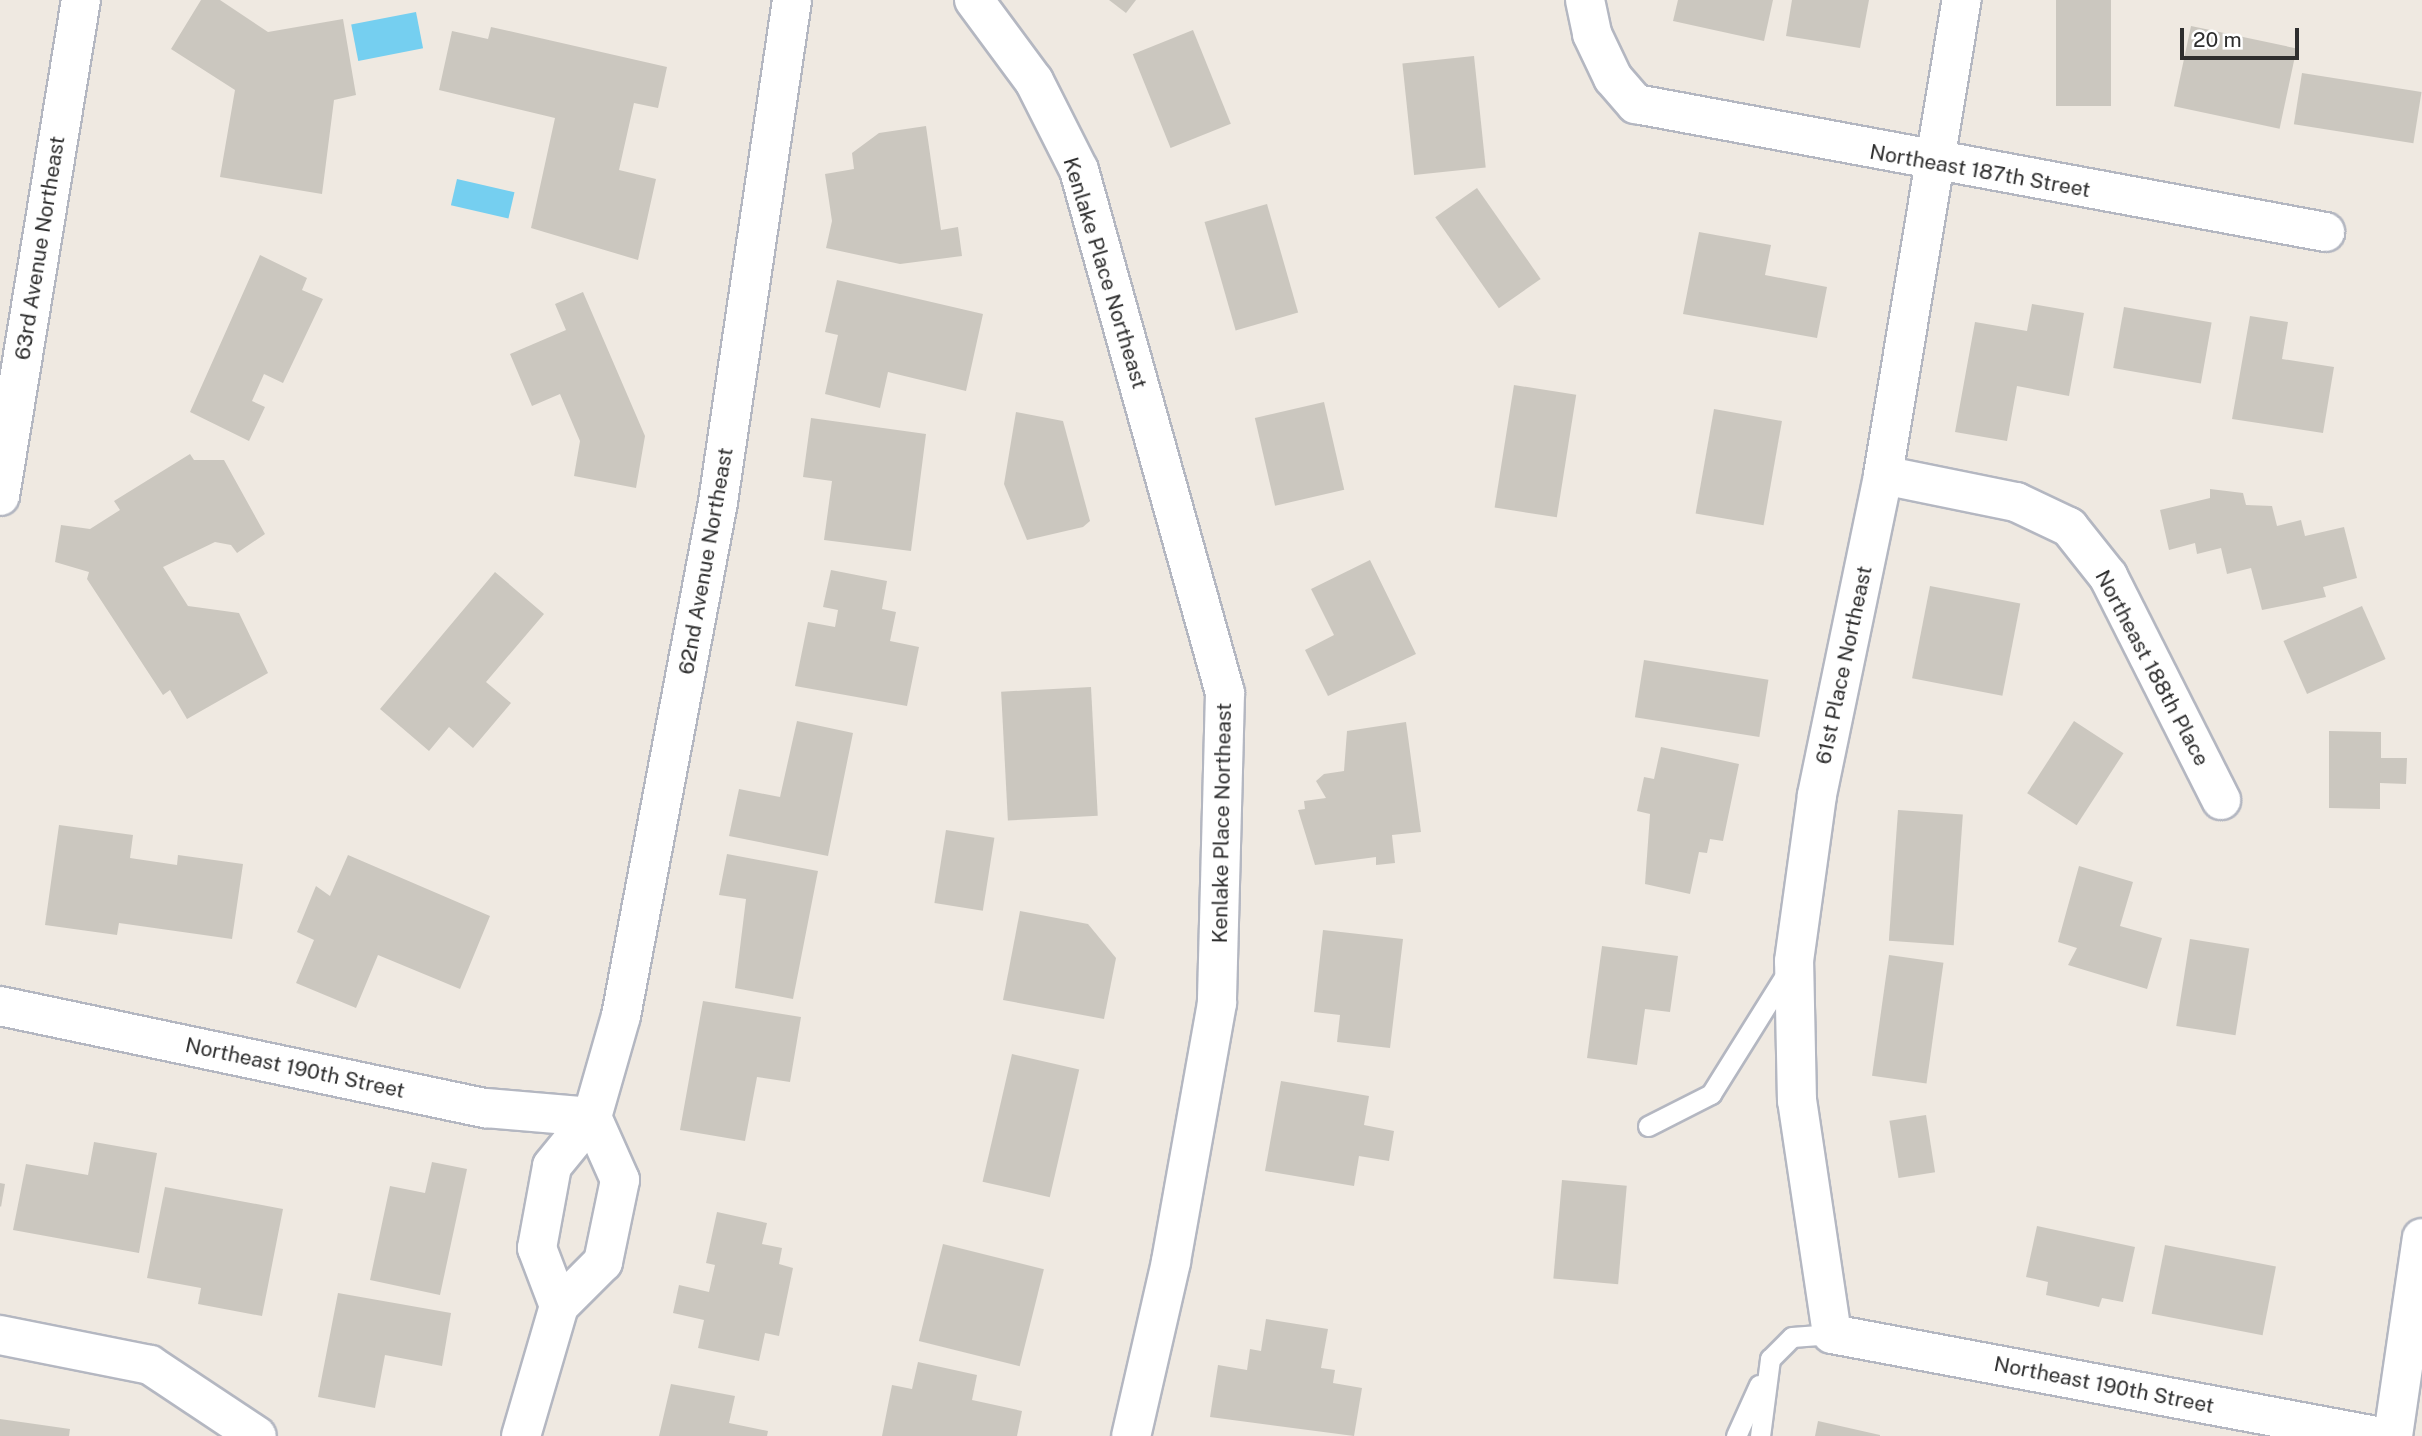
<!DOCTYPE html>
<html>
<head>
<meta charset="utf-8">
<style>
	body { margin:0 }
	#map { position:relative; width:2422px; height:1436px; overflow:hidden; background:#efe9e1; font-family:"Public Sans",sans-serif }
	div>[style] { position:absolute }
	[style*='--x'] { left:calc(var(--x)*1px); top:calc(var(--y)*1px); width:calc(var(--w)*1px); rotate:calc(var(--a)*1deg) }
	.water>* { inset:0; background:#75cff0; transform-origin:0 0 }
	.building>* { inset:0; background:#cbc7bf; transform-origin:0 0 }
	.roads { filter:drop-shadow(2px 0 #b4b7c1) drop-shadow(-2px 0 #b4b7c1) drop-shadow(0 2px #b4b7c1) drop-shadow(0 -2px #b4b7c1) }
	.lane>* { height:19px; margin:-9.5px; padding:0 9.5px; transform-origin:9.5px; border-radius:9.5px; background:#fff }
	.street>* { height:38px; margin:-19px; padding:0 19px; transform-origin:19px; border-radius:19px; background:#fff }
	.secondary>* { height:38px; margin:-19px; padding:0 19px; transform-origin:19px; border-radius:19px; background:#fff }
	span { translate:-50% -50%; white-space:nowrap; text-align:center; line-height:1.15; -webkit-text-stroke:5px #fff; paint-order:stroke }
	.street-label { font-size:21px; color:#2e2e2e }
	.scale { position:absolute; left:2180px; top:28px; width:119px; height:32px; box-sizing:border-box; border:4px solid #2e2e2e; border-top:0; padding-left:9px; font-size:21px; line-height:24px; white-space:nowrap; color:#2e2e2e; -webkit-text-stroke:5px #fff; paint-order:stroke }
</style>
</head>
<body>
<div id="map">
	<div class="water">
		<i style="left:416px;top:12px;width:37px;height:66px;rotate:79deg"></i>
		<i style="left:457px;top:179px;width:59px;height:27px;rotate:13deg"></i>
	</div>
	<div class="building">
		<i style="clip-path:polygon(201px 0,220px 0,268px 32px,343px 19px,356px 95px,334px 100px,322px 194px,220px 177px,235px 90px,171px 49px)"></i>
		<i style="clip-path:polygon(1109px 0,1136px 0,1126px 13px)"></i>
		<i style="clip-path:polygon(1678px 0,1773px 0,1764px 41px,1673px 21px)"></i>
		<i style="clip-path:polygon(1792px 0,1869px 0,1860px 48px,1786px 36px)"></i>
		<i style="left:2056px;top:0;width:55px;height:106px"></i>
		<i style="left:2191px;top:26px;width:108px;height:82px;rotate:12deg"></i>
		<i style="clip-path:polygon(491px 27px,667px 67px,658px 108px,634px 103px,619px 170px,656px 179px,638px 260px,531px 228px,555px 118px,439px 90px,452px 31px,488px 39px)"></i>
		<i style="left:1193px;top:30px;width:101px;height:65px;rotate:68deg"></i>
		<i style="left:1474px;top:56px;width:112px;height:72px;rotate:84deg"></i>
		<i style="left:2302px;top:73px;width:121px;height:52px;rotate:9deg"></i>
		<i style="clip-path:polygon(926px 126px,941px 230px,958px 227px,962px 256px,900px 264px,826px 248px,832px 221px,825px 174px,854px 169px,852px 153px,879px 133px)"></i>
		<i style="left:1477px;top:188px;width:111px;height:51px;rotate:55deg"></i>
		<i style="left:1267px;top:204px;width:113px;height:65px;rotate:74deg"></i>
		<i style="clip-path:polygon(1699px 232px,1771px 245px,1765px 275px,1827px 287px,1817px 338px,1683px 314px)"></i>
		<i style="clip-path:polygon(260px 255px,307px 278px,302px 290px,323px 299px,283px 383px,264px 374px,252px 401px,265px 407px,249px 441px,190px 412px)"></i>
		<i style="clip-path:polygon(837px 280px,983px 314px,966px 391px,888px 372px,880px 408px,825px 394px,838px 335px,825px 332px)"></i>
		<i style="clip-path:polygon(583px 292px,645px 436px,636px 488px,574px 476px,580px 441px,560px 394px,532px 406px,510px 354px,566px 330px,555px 304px)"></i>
		<i style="clip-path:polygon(2032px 304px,2084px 313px,2069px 396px,2017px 386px,2007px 441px,1955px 432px,1975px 322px,2027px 331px)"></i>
		<i style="left:2124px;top:307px;width:89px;height:62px;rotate:10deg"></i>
		<i style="clip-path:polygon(2250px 316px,2288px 322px,2282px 359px,2334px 367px,2323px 433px,2232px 419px)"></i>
		<i style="left:1514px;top:385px;width:63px;height:124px;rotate:9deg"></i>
		<i style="left:1324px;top:402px;width:90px;height:71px;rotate:77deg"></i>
		<i style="left:1714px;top:409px;width:69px;height:106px;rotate:10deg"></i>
		<i style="clip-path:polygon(1016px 412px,1063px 421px,1090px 521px,1083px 527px,1027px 540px,1004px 484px)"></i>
		<i style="clip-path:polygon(811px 418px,926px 434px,911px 551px,824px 540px,832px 481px,803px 477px)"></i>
		<i style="clip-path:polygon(190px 454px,194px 460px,224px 460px,265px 534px,237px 553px,231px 545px,215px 542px,163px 567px,188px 606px,239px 613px,268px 673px,187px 719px,170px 690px,163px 695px,87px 579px,89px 572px,55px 562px,61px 525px,90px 529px,120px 510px,114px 501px)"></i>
		<i style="clip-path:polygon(2210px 489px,2243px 493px,2246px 505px,2272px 506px,2277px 526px,2301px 520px,2305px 536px,2344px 527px,2357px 578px,2323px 587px,2326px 597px,2262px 610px,2251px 568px,2227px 574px,2221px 548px,2197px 554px,2195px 543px,2169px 550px,2160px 510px,2210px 498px)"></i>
		<i style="clip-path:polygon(1370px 560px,1416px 654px,1328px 696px,1305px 650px,1334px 635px,1311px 589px)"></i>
		<i style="clip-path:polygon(831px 570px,887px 581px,882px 609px,896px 612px,890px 641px,919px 647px,907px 706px,795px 686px,808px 622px,835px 627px,838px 610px,823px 607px)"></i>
		<i style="clip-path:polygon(495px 572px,544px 614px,486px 682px,511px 703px,473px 748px,449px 727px,429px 751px,380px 709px)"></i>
		<i style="left:1930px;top:586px;width:92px;height:94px;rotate:11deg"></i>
		<i style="left:2362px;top:606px;width:58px;height:86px;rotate:66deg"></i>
		<i style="left:1644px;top:660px;width:126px;height:58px;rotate:9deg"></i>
		<i style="left:1091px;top:687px;width:129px;height:90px;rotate:87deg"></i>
		<i style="clip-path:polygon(797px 721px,853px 733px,828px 856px,729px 836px,739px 789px,780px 797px)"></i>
		<i style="left:2074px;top:721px;width:59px;height:86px;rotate:33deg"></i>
		<i style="clip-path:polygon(1406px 722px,1421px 832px,1392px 835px,1395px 863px,1376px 865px,1376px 857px,1315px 865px,1298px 810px,1305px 809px,1304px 801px,1326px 798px,1316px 781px,1324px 774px,1344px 771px,1347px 731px)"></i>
		<i style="clip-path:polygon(2329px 731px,2381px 732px,2381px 758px,2407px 758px,2406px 784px,2380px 783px,2380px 809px,2329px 808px)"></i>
		<i style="clip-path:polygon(1661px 747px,1739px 764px,1723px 841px,1710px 839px,1707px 853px,1699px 852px,1690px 894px,1645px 884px,1650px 814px,1637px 811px,1644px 777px,1654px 779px)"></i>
		<i style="left:1898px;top:810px;width:65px;height:131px;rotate:4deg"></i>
		<i style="clip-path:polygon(59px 825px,133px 835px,130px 858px,177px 865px,178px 855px,243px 864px,232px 939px,119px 923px,117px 935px,45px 925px)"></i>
		<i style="left:946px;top:830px;width:49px;height:74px;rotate:9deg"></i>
		<i style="clip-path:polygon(727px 854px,818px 871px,793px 999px,735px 988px,746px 899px,719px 895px)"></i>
		<i style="clip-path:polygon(348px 855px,490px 916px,460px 989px,378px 955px,356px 1008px,296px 983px,314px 940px,297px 932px,316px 886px,330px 896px)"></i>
		<i style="clip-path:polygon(2079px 866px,2133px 882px,2120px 926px,2162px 938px,2147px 989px,2068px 965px,2077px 948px,2058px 942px)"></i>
		<i style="clip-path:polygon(1020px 911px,1088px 924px,1116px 958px,1104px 1019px,1003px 1000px)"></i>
		<i style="clip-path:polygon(1323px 930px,1403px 939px,1390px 1048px,1337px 1042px,1340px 1015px,1314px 1012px)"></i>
		<i style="left:2190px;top:939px;width:60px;height:88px;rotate:9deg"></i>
		<i style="clip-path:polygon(1602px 946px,1678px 956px,1670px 1012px,1645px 1009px,1637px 1065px,1587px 1058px)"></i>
		<i style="left:1889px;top:955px;width:55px;height:122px;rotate:8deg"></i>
		<i style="clip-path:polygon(703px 1001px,801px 1017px,790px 1082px,757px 1077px,745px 1141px,680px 1130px)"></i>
		<i style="left:1012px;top:1054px;width:69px;height:131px;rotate:13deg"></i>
		<i style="clip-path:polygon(1281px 1081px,1369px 1096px,1364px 1125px,1394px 1131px,1389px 1161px,1359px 1156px,1354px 1186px,1265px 1171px)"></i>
		<i style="left:1926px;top:1115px;width:58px;height:37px;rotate:81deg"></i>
		<i style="clip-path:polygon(94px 1142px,157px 1153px,139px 1253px,13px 1230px,26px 1164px,88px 1175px)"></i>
		<i style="clip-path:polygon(432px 1162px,467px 1169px,440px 1295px,370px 1280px,390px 1186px,425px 1193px)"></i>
		<i style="left:1562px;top:1180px;width:65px;height:99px;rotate:5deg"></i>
		<i style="clip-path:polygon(0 1183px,5px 1184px,1px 1207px,0 1206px)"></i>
		<i style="clip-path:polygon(165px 1187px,283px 1209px,262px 1316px,198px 1304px,201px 1288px,147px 1278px)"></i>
		<i style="clip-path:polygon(717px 1212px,767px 1223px,762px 1244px,782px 1248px,779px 1264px,793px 1268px,779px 1336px,765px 1333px,759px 1361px,698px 1348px,704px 1320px,673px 1313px,679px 1285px,709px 1292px,715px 1265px,706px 1263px)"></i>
		<i style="clip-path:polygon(2037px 1226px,2135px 1247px,2123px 1302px,2102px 1298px,2099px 1307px,2046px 1295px,2048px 1282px,2026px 1277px)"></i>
		<i style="left:943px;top:1244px;width:104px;height:100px;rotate:14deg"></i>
		<i style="left:2165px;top:1245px;width:113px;height:70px;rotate:11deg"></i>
		<i style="clip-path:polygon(338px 1293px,451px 1313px,442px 1366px,385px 1355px,375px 1408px,318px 1397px)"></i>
		<i style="clip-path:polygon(1266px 1319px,1328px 1329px,1321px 1368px,1335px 1370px,1333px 1383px,1362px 1388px,1354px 1436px,1210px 1417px,1218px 1365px,1247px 1370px,1250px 1349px,1261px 1351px)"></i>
		<i style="clip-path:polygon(918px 1362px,977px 1375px,972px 1400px,1022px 1411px,1017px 1436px,882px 1436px,892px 1385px,912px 1389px)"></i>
		<i style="clip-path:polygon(671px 1384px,735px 1396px,729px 1423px,768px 1431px,767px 1436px,659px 1436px)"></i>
		<i style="clip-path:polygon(0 1419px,70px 1429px,69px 1436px,0 1436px)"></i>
		<i style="clip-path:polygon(1818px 1421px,1880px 1435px,1880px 1436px,1815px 1436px)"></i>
	</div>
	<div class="roads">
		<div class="lane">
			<i style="--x:1648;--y:1126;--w:71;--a:-26.9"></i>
			<i style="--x:1711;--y:1094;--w:145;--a:-58"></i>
			<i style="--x:1736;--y:1436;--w:56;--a:-65.7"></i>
			<i style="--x:1760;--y:1436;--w:78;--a:-82.6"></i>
			<i style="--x:1770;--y:1359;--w:31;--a:-45"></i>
			<i style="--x:1792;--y:1337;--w:40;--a:-4.3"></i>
		</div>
		<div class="street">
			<i style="--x:974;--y:0;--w:101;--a:53.5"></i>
			<i style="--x:1034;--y:81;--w:100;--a:63.2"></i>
			<i style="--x:1079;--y:170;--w:543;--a:74.4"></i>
			<i style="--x:1225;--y:693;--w:310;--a:91.5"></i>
			<i style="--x:1217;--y:1003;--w:263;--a:100.1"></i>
			<i style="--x:1171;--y:1262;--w:179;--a:102.9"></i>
			<i style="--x:1585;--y:0;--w:35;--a:78"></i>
			<i style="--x:1592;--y:34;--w:49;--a:64.5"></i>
			<i style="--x:1613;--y:78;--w:35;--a:49"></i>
			<i style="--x:1636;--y:104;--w:701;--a:10.52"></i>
			<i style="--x:1883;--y:475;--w:136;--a:11.5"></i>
			<i style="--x:2016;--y:502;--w:59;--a:25.3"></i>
			<i style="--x:2069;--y:527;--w:63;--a:51.5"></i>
			<i style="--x:2108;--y:576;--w:251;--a:63.2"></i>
			<i style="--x:0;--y:496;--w:503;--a:-80.73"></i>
			<i style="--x:0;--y:1006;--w:497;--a:11.9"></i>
			<i style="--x:486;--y:1108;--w:106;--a:4.9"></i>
			<i style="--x:592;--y:1117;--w:69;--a:66"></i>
			<i style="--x:620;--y:1180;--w:84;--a:101.7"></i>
			<i style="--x:603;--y:1262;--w:62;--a:135"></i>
			<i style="--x:559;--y:1306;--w:62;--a:-110.8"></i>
			<i style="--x:537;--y:1248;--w:83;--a:-79.6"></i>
			<i style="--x:552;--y:1166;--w:63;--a:-50.8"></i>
			<i style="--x:592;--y:1117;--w:105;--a:-74"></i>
			<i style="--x:621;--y:1016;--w:523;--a:-79.31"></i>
			<i style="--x:718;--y:502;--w:507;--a:-81.61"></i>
			<i style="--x:1832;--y:1334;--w:236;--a:-98.5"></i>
			<i style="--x:1797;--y:1101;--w:140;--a:-91.2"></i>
			<i style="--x:1794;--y:961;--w:168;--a:-82.1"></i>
			<i style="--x:1817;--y:795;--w:327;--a:-78.3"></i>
			<i style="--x:1883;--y:475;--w:482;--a:-80.6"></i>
			<i style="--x:0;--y:1335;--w:153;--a:11.3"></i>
			<i style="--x:150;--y:1365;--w:128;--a:33.6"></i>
			<i style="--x:521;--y:1436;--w:135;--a:-73.7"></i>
		</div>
		<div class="secondary">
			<i style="--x:1832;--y:1334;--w:553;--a:10.62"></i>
			<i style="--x:2393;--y:1436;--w:200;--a:-81.7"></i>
		</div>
	</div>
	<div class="street-label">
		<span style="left:1980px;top:171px;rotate:10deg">Northeast 187th Street</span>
		<span style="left:40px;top:248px;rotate:-81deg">63rd Avenue Northeast</span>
		<span style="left:1105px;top:273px;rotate:73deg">Kenlake Place Northeast</span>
		<span style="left:706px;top:561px;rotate:-80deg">62nd Avenue Northeast</span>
		<span style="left:1844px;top:665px;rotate:-78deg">61st Place Northeast</span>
		<span style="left:2152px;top:668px;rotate:62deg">Northeast 188th Place</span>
		<span style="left:1222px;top:823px;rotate:-89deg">Kenlake Place Northeast</span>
		<span style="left:295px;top:1068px;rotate:12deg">Northeast 190th Street</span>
		<span style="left:2104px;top:1385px;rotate:11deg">Northeast 190th Street</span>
	</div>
	<div class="scale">20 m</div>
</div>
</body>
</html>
